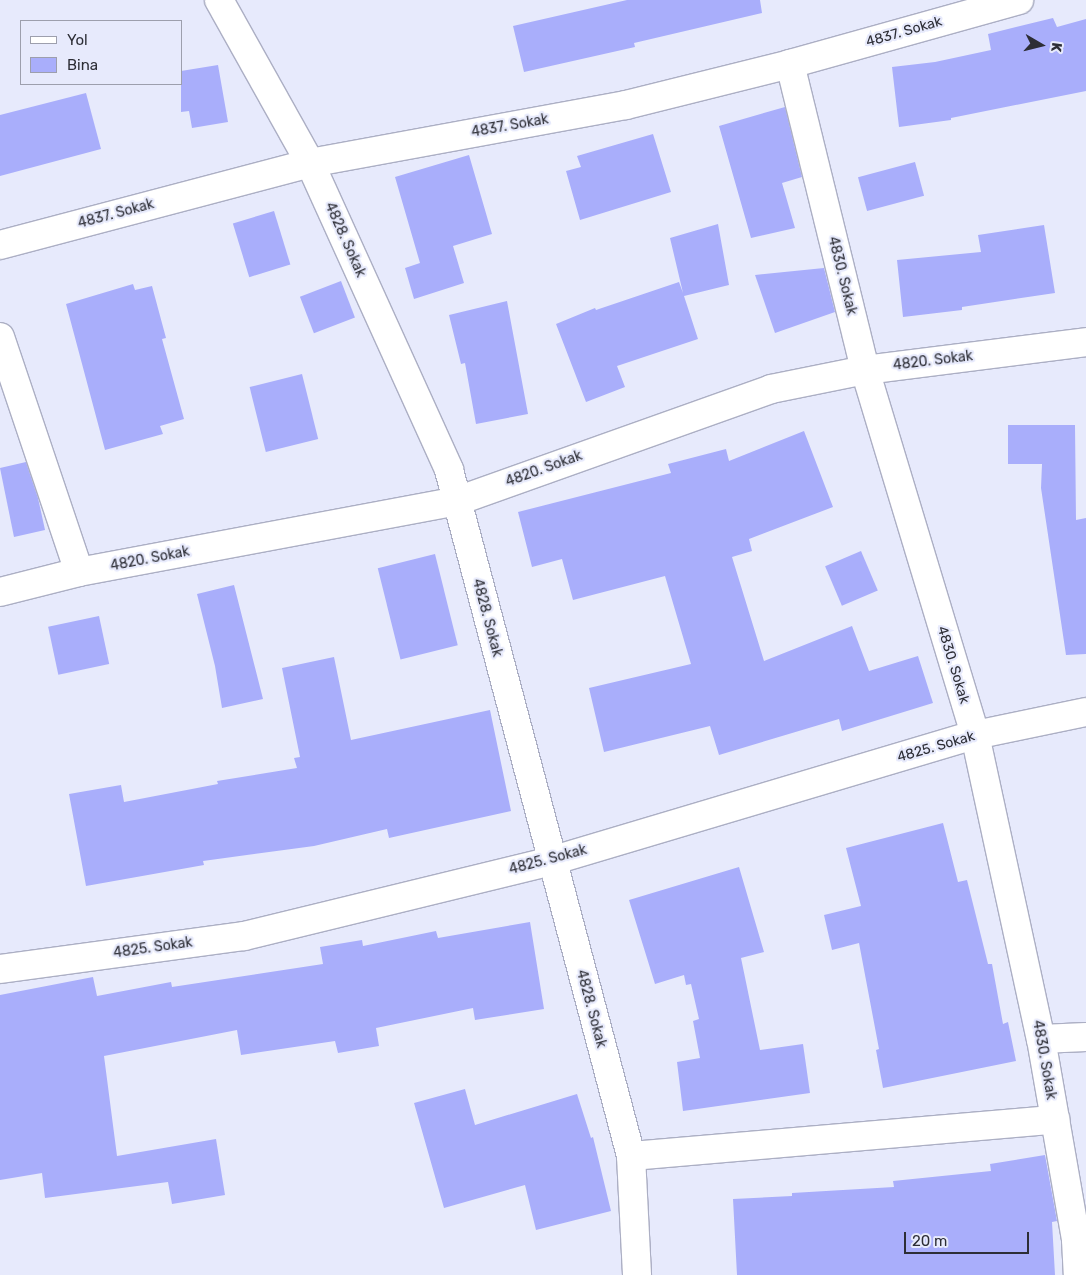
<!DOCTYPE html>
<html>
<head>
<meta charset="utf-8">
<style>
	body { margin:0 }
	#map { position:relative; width:1086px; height:1275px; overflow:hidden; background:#e7eafc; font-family:Rubik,sans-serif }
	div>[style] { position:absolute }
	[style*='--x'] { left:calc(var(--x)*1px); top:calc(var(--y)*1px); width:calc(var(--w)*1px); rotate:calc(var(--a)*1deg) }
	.building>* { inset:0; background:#a9aefb; transform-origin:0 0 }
	.roads { filter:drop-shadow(1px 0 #acafc4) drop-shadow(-1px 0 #acafc4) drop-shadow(0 1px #acafc4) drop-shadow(0 -1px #acafc4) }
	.street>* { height:28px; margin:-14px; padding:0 14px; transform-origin:14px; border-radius:14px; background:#fff }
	span { translate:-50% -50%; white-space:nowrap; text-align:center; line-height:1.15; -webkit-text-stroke:4.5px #e7eafc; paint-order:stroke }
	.street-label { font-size:14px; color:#2d2e36 }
	.legend { position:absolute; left:20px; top:20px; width:162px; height:65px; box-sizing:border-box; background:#e7eafc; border:1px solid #9d9fad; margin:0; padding:6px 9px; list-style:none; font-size:15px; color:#2d2e36 }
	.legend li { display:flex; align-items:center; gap:10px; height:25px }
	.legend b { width:25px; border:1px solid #9d9fad }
	.north { position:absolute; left:1016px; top:20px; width:50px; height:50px; -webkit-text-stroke:4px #e7eafc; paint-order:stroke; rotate:98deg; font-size:14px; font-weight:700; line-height:20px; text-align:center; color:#2d2e36 }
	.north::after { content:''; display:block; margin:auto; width:18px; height:22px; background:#2d2e36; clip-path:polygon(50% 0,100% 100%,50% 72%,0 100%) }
	.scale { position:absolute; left:904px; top:1232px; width:125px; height:22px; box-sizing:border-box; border:2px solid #2d2e36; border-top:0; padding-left:6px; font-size:15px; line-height:18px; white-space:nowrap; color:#2d2e36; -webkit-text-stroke:4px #e7eafc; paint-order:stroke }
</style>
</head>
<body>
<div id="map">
	<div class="building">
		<i style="clip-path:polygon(627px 0,760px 0,762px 13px,634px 43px,635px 47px,524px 72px,513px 26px)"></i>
		<i style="clip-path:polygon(1053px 18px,1057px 27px,1086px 19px,1086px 91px,951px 118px,951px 120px,899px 127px,892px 67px,935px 62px,991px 50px,988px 34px)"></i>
		<i style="clip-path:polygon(218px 65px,228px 122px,192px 128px,189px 111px,181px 112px,181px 71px)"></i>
		<i style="clip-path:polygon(86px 93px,101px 149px,0 176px,0 115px)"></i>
		<i style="clip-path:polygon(785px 107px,802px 177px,782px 183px,795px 228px,751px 238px,719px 126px)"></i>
		<i style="clip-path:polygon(653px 134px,671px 192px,580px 220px,566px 171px,581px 167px,577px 156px)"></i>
		<i style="clip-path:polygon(469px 155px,492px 234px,453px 246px,464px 283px,414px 299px,405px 268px,420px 263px,395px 177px)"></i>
		<i style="left:915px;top:162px;width:35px;height:59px;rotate:75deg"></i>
		<i style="left:274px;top:211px;width:56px;height:43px;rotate:73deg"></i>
		<i style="clip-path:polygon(718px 224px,729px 285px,684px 296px,698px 339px,617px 366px,625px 387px,586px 402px,556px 324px,595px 308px,596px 310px,679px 282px,683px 293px,670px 238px)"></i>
		<i style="clip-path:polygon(1044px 225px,1055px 293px,962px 307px,962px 310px,903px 317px,897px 260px,981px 252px,978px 235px)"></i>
		<i style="clip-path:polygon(824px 268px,835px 312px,775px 333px,755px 275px)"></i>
		<i style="left:341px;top:281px;width:39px;height:44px;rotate:69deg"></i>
		<i style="clip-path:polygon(133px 284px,135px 290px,152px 286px,166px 338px,162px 339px,184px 419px,160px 426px,163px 434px,105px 450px,66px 304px)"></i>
		<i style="clip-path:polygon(507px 301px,528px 414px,476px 424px,465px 363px,461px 364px,449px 315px)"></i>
		<i style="left:302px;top:374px;width:67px;height:54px;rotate:76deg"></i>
		<i style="clip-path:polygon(1008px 425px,1075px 425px,1076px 520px,1086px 518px,1086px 654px,1066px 655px,1041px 488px,1042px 464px,1008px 464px)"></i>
		<i style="clip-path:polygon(804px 431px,833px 507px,749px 539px,752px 551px,732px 557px,764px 661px,852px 626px,869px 671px,918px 656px,933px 703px,842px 731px,839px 719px,719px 755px,710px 726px,604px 752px,589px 688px,691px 664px,665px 576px,573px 600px,562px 559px,532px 567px,518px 512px,671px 473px,668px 464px,726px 449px,729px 461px)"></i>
		<i style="clip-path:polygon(26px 462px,38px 498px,45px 530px,14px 537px,0 468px)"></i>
		<i style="left:861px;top:551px;width:43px;height:39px;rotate:67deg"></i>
		<i style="left:435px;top:554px;width:94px;height:59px;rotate:76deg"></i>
		<i style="clip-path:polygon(234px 585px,263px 699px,222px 708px,215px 666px,197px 594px)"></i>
		<i style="left:99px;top:616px;width:49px;height:52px;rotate:78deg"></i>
		<i style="clip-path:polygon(334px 657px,351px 740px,490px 710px,511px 811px,389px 838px,387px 829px,314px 846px,203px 861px,204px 865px,86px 886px,69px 794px,121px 785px,124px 802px,218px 784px,217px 781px,297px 768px,294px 758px,300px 757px,282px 668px)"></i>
		<i style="clip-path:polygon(943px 823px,958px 882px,967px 880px,988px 964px,992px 964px,1003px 1024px,1008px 1022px,1016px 1061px,883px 1088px,876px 1050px,879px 1049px,859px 943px,832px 950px,824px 915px,861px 906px,846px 848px)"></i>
		<i style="clip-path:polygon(739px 867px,764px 952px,741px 958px,760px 1050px,803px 1044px,810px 1093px,683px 1111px,677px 1062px,700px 1058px,693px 1021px,699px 1019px,691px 984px,686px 985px,684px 975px,655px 984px,629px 900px)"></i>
		<i style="clip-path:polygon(530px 922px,544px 1009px,475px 1020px,473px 1008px,376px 1028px,379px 1046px,338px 1053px,335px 1041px,241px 1055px,237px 1030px,104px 1056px,117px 1156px,216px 1139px,225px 1195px,172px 1204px,168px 1182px,45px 1198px,42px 1173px,0 1180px,0 995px,93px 977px,97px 996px,171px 982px,172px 987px,323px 964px,320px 947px,362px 940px,363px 946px,436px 931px,438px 938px)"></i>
		<i style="clip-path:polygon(465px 1089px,475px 1125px,577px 1094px,591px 1138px,593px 1137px,611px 1211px,536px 1230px,525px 1185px,444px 1208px,414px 1103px)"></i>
		<i style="clip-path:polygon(1045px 1155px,1057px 1221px,1052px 1222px,1055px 1275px,737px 1275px,733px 1199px,792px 1196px,792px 1193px,894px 1187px,893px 1181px,991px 1171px,990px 1164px)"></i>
	</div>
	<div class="roads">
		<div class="street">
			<i style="--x:219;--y:0;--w:187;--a:60.8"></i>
			<i style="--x:310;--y:163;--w:337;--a:65.6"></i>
			<i style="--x:449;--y:470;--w:710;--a:75.14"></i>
			<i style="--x:631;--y:1156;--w:119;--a:87.1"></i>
			<i style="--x:790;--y:64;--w:315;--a:76.2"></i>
			<i style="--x:865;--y:370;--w:381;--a:73.2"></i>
			<i style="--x:975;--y:735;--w:311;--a:77.8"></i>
			<i style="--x:1041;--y:1039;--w:204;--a:80.1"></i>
			<i style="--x:1076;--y:1240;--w:35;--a:87"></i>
			<i style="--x:0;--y:245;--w:321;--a:-14.8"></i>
			<i style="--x:310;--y:163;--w:321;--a:-10.4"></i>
			<i style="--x:626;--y:105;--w:169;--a:-14"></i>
			<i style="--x:790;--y:64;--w:238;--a:-15.6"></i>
			<i style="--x:0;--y:337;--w:248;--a:71.4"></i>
			<i style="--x:0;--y:592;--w:81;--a:-14.2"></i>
			<i style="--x:79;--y:572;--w:385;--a:-10.6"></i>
			<i style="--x:457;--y:501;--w:333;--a:-19.6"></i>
			<i style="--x:771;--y:389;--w:96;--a:-11.4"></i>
			<i style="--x:865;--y:370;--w:223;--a:-7.2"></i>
			<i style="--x:0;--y:969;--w:246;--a:-7.7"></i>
			<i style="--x:244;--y:936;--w:316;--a:-13.7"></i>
			<i style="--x:551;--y:861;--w:442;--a:-16.6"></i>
			<i style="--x:975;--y:735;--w:113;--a:-11.7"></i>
			<i style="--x:1041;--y:1039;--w:45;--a:-2.5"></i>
			<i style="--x:631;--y:1156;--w:426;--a:-4.9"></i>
		</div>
	</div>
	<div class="street-label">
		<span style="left:904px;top:32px;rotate:-16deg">4837. Sokak</span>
		<span style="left:510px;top:126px;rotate:-10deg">4837. Sokak</span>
		<span style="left:116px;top:214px;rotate:-15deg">4837. Sokak</span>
		<span style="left:345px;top:240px;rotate:66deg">4828. Sokak</span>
		<span style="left:842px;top:276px;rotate:76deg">4830. Sokak</span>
		<span style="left:933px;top:361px;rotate:-7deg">4820. Sokak</span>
		<span style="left:544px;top:469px;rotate:-20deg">4820. Sokak</span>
		<span style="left:150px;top:559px;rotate:-11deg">4820. Sokak</span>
		<span style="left:487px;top:618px;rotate:75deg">4828. Sokak</span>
		<span style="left:953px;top:665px;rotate:73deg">4830. Sokak</span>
		<span style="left:936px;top:747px;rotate:-16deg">4825. Sokak</span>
		<span style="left:548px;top:860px;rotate:-15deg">4825. Sokak</span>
		<span style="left:153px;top:948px;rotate:-8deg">4825. Sokak</span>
		<span style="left:591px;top:1009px;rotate:75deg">4828. Sokak</span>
		<span style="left:1044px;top:1060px;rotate:80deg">4830. Sokak</span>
	</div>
	<ul class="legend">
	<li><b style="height:6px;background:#fff"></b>Yol</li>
	<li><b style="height:14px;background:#a9aefb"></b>Bina</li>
	</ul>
	<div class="north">K</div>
	<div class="scale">20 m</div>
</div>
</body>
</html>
